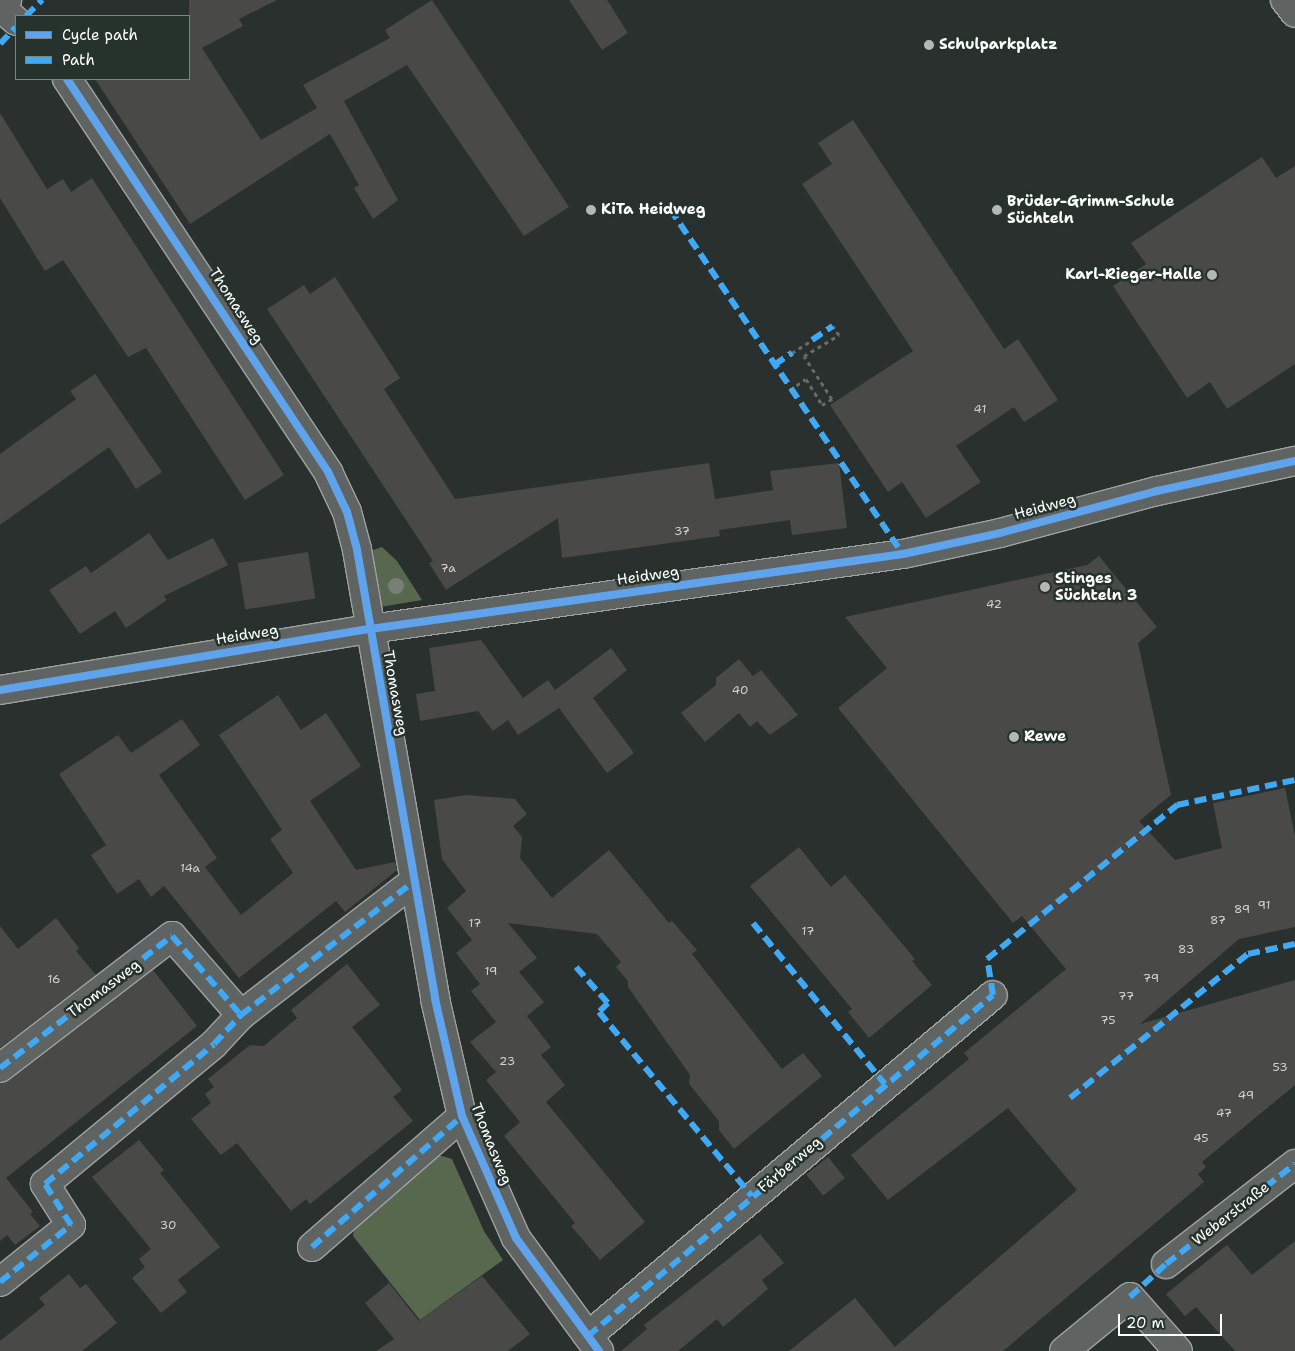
<!DOCTYPE html>
<html>
<head>
<meta charset="utf-8">
<style>
	body { margin:0 }
	#map { position:relative; width:1295px; height:1351px; overflow:hidden; background:#29302d; font-family:"Shantell Sans",sans-serif }
	div>[style] { position:absolute }
	[style*='--x'] { left:calc(var(--x)*1px); top:calc(var(--y)*1px); width:calc(var(--w)*1px); rotate:calc(var(--a)*1deg) }
	.green>* { inset:0; background:#57684f }
	.building>* { inset:0; background:#494a47; transform-origin:0 0 }
	.path>* { height:3px; margin-top:-1.5px; transform-origin:0; background:repeating-linear-gradient(90deg,#686c69 0 4px,transparent 0 8px) }
	.roads { filter:drop-shadow(1px 0 #9fa2a0) drop-shadow(-1px 0 #9fa2a0) drop-shadow(0 1px #9fa2a0) drop-shadow(0 -1px #9fa2a0) }
	.street>* { height:28px; margin:-14px; padding:0 14px; transform-origin:14px; border-radius:14px; background:#5f6362 }
	.secondary>* { height:28px; margin:-14px; padding:0 14px; transform-origin:14px; border-radius:14px; background:#5f6362 }
	.quiet>* { height:6px; margin-top:-3px; transform-origin:0; background:repeating-linear-gradient(90deg,#3fa9f5 0 12px,transparent 0 18px) }
	.cycleway>* { height:8px; margin:-4px; padding:0 4px; transform-origin:4px; border-radius:4px; background:#60a3ed }
	.trees>* { width:16px; height:16px; margin:-8px; border-radius:50%; background:#777f76 }
	.dots>* { width:14px; height:14px; translate:-50% -50%; box-sizing:border-box; border:2px solid #26332d; border-radius:50% }
	span { translate:-50% -50%; white-space:nowrap; text-align:center; line-height:1.15; -webkit-text-stroke:5px #26332d; paint-order:stroke }
	.number-label { font-size:12px; color:#d2d2d1 }
	.number-label span { -webkit-text-stroke-width:0 }
	.poi-label { font-size:15px; color:#fff; font-weight:700 }
	.left { translate:0 -50%; text-align:left }
	.right { translate:-100% -50%; text-align:right }
	.street-label { font-size:15px; color:#fff }
	.legend { position:absolute; left:15px; top:15px; width:175px; height:65px; box-sizing:border-box; background:#26332d; border:1px solid #7d8581; margin:0; padding:6px 9px; list-style:none; font-size:15px; color:#fff }
	.legend li { display:flex; align-items:center; gap:10px; height:25px }
	.legend b { width:25px; border:1px solid #7d8581 }
	.scale { position:absolute; left:1118px; top:1314px; width:104px; height:22px; box-sizing:border-box; border:2px solid #fff; border-top:0; padding-left:6px; font-size:15px; line-height:18px; white-space:nowrap; color:#fff; -webkit-text-stroke:4px #26332d; paint-order:stroke }
</style>
</head>
<body>
<div id="map">
	<div class="green">
		<i style="clip-path:polygon(382px 547px,397px 561px,422px 600px,380px 607px,368px 552px)"></i>
		<i style="clip-path:polygon(435px 1154px,452px 1159px,484px 1231px,503px 1260px,420px 1320px,353px 1236px,355px 1219px)"></i>
	</div>
	<div class="building">
		<i style="clip-path:polygon(189px 0,277px 0,239px 19px,243px 26px,202px 48px,261px 140px,317px 108px,303px 85px,390px 38px,385px 30px,432px 0,569px 207px,524px 236px,407px 65px,344px 101px,398px 200px,373px 219px,354px 188px,359px 185px,330px 134px,190px 224px,95px 79px,189px 79px)"></i>
		<i style="clip-path:polygon(569px 0,607px 0,628px 33px,602px 50px)"></i>
		<i style="clip-path:polygon(0 113px,47px 189px,63px 179px,71px 192px,92px 178px,284px 475px,245px 500px,146px 348px,128px 357px,63px 260px,45px 271px,0 198px)"></i>
		<i style="clip-path:polygon(853px 120px,1004px 349px,1018px 339px,1058px 400px,1024px 422px,1014px 407px,956px 446px,981px 482px,926px 518px,902px 482px,888px 492px,830px 405px,913px 351px,802px 184px,832px 164px,818px 143px)"></i>
		<i style="clip-path:polygon(1262px 157px,1276px 178px,1295px 166px,1295px 364px,1227px 409px,1210px 382px,1187px 398px,1113px 286px,1146px 264px,1131px 243px)"></i>
		<i style="clip-path:polygon(335px 277px,400px 378px,384px 389px,455px 499px,709px 463px,715px 499px,773px 490px,770px 471px,839px 463px,847px 528px,792px 535px,790px 520px,719px 530px,720px 536px,562px 558px,558px 518px,446px 590px,429px 563px,433px 561px,267px 309px,304px 285px,310px 294px)"></i>
		<i style="clip-path:polygon(95px 374px,162px 472px,136px 489px,109px 447px,0 525px,0 454px,76px 399px,70px 391px)"></i>
		<i style="clip-path:polygon(149px 533px,168px 560px,213px 538px,228px 565px,164px 596px,167px 600px,126px 628px,115px 611px,80px 634px,49px 590px,86px 566px,91px 573px)"></i>
		<i style="left:308px;top:552px;width:47px;height:71px;rotate:81deg"></i>
		<i style="clip-path:polygon(1099px 556px,1157px 627px,1138px 643px,1171px 795px,1139px 821px,1175px 860px,1222px 848px,1213px 803px,1285px 788px,1295px 836px,1295px 927px,1239px 939px,1140px 1024px,1295px 980px,1295px 1085px,1202px 1162px,1206px 1167px,1198px 1174px,1204px 1182px,1003px 1351px,789px 1351px,855px 1298px,895px 1347px,1077px 1190px,1008px 1108px,888px 1200px,851px 1155px,969px 1059px,964px 1053px,1066px 969px,1022px 916px,1013px 923px,838px 708px,887px 668px,845px 617px,1087px 565px)"></i>
		<i style="clip-path:polygon(481px 640px,523px 698px,548px 680px,555px 690px,611px 648px,627px 670px,593px 698px,634px 753px,607px 773px,559px 708px,518px 735px,508px 720px,493px 731px,478px 711px,420px 721px,416px 694px,435px 691px,429px 648px)"></i>
		<i style="clip-path:polygon(739px 659px,753px 676px,761px 670px,798px 715px,770px 735px,757px 721px,750px 727px,739px 713px,705px 742px,681px 713px,716px 685px,716px 678px)"></i>
		<i style="clip-path:polygon(278px 695px,301px 730px,326px 713px,361px 766px,310px 801px,356px 870px,395px 862px,397px 870px,345px 912px,336px 901px,239px 978px,164px 886px,151px 897px,139px 879px,117px 894px,91px 855px,106px 845px,59px 774px,118px 735px,131px 753px,182px 719px,200px 745px,159px 775px,217px 858px,205px 867px,241px 915px,293px 873px,270px 839px,282px 830px,219px 735px)"></i>
		<i style="clip-path:polygon(467px 795px,515px 799px,527px 814px,513px 826px,522px 837px,520px 858px,552px 898px,609px 850px,669px 923px,672px 921px,697px 950px,692px 954px,782px 1069px,803px 1053px,822px 1076px,734px 1149px,719px 1130px,719px 1121px,689px 1084px,690px 1075px,628px 987px,628px 981px,616px 967px,621px 962px,597px 934px,508px 923px,537px 958px,519px 972px,544px 1002px,527px 1016px,551px 1047px,541px 1055px,565px 1085px,546px 1102px,645px 1222px,600px 1260px,571px 1226px,575px 1223px,504px 1136px,520px 1122px,486px 1080px,496px 1072px,470px 1042px,496px 1022px,471px 991px,480px 984px,456px 953px,472px 940px,447px 908px,466px 891px,442px 859px,434px 800px)"></i>
		<i style="clip-path:polygon(799px 847px,831px 887px,845px 875px,915px 959px,912px 961px,932px 985px,869px 1038px,848px 1012px,852px 1009px,750px 886px)"></i>
		<i style="clip-path:polygon(56px 918px,79px 948px,76px 951px,96px 975px,0 1048px,0 926px,18px 949px)"></i>
		<i style="clip-path:polygon(347px 964px,380px 1005px,352px 1027px,402px 1090px,393px 1097px,413px 1121px,310px 1204px,306px 1199px,291px 1211px,237px 1143px,221px 1155px,191px 1119px,211px 1103px,205px 1094px,214px 1087px,208px 1079px,250px 1045px,264px 1046px,297px 1018px,291px 1010px)"></i>
		<i style="clip-path:polygon(153px 970px,197px 1026px,6px 1178px,33px 1212px,30px 1214px,40px 1226px,15px 1245px,7px 1235px,0 1241px,0 1083px,10px 1080px)"></i>
		<i style="clip-path:polygon(139px 1140px,164px 1170px,160px 1173px,220px 1247px,178px 1280px,187px 1292px,161px 1313px,132px 1278px,145px 1267px,139px 1259px,151px 1249px,92px 1177px)"></i>
		<i style="left:828px;top:1157px;width:27px;height:28px;rotate:51deg"></i>
		<i style="clip-path:polygon(760px 1234px,784px 1263px,762px 1280px,768px 1289px,723px 1327px,717px 1319px,678px 1351px,621px 1351px,647px 1329px,644px 1325px)"></i>
		<i style="clip-path:polygon(1295px 1241px,1295px 1351px,1235px 1351px,1196px 1307px,1185px 1316px,1166px 1294px,1227px 1245px,1252px 1275px)"></i>
		<i style="clip-path:polygon(69px 1274px,80px 1288px,86px 1284px,117px 1323px,82px 1351px,0 1351px,0 1341px,45px 1305px,39px 1298px)"></i>
		<i style="clip-path:polygon(482px 1276px,530px 1334px,508px 1351px,376px 1351px,394px 1339px,365px 1303px,389px 1283px,419px 1321px)"></i>
	</div>
	<div class="path">
		<i style="--x:792;--y:353;--w:24;--a:-33"></i>
		<i style="--x:790;--y:390;--w:19;--a:-35"></i>
		<i style="--x:806;--y:379;--w:31;--a:58"></i>
		<i style="--x:822;--y:405;--w:12;--a:-31"></i>
		<i style="--x:832;--y:399;--w:51;--a:-123.1"></i>
		<i style="--x:804;--y:356;--w:41;--a:-31"></i>
		<i style="--x:839;--y:335;--w:11;--a:-124"></i>
	</div>
	<div class="roads">
		<div class="street">
			<i style="--x:1285;--y:0;--w:16;--a:52"></i>
			<i style="--x:0;--y:7;--w:21;--a:41"></i>
			<i style="--x:67;--y:79;--w:472;--a:56.4"></i>
			<i style="--x:328;--y:472;--w:44;--a:64.6"></i>
			<i style="--x:347;--y:512;--w:39;--a:75"></i>
			<i style="--x:357;--y:550;--w:456;--a:80.1"></i>
			<i style="--x:435;--y:999;--w:120;--a:77"></i>
			<i style="--x:462;--y:1116;--w:133;--a:66.1"></i>
			<i style="--x:516;--y:1238;--w:140;--a:53.7"></i>
			<i style="--x:0;--y:690;--w:375;--a:-9.4"></i>
			<i style="--x:370;--y:629;--w:538;--a:-8.01"></i>
			<i style="--x:903;--y:554;--w:99;--a:-12.2"></i>
			<i style="--x:1000;--y:533;--w:163;--a:-15"></i>
			<i style="--x:1157;--y:491;--w:141;--a:-12.3"></i>
			<i style="--x:0;--y:1068;--w:217;--a:-37.5"></i>
			<i style="--x:172;--y:936;--w:105;--a:48.9"></i>
			<i style="--x:312;--y:1247;--w:199;--a:-41.1"></i>
			<i style="--x:1166;--y:1264;--w:163;--a:-37.8"></i>
			<i style="--x:0;--y:1282;--w:91;--a:-38.8"></i>
			<i style="--x:71;--y:1225;--w:49;--a:-122.4"></i>
			<i style="--x:45;--y:1184;--w:219;--a:-39.6"></i>
			<i style="--x:214;--y:1044;--w:40;--a:-47"></i>
			<i style="--x:241;--y:1015;--w:217;--a:-37.7"></i>
			<i style="--x:588;--y:1336;--w:529;--a:-40.1"></i>
			<i style="--x:1064;--y:1351;--w:85;--a:-39.3"></i>
			<i style="--x:1130;--y:1297;--w:72;--a:48.4"></i>
		</div>
		<div class="secondary">
			<i style="--x:0;--y:8;--w:11;--a:-49"></i>
		</div>
	</div>
	<div class="quiet">
		<i style="--x:26;--y:16;--w:23;--a:-45"></i>
		<i style="--x:0;--y:44;--w:23;--a:-47"></i>
		<i style="--x:670;--y:209;--w:416;--a:56"></i>
		<i style="--x:812;--y:340;--w:25;--a:-34"></i>
		<i style="--x:774;--y:365;--w:22;--a:-34"></i>
		<i style="--x:753;--y:923;--w:208;--a:50.7"></i>
		<i style="--x:576;--y:967;--w:48;--a:48.4"></i>
		<i style="--x:608;--y:1003;--w:13;--a:135"></i>
		<i style="--x:599;--y:1012;--w:239;--a:50.3"></i>
		<i style="--x:0;--y:1068;--w:217;--a:-37.5"></i>
		<i style="--x:172;--y:936;--w:105;--a:48.9"></i>
		<i style="--x:1070;--y:1098;--w:229;--a:-39"></i>
		<i style="--x:1248;--y:954;--w:48;--a:-12"></i>
		<i style="--x:312;--y:1247;--w:199;--a:-41.1"></i>
		<i style="--x:0;--y:1282;--w:91;--a:-38.8"></i>
		<i style="--x:71;--y:1225;--w:49;--a:-122.4"></i>
		<i style="--x:45;--y:1184;--w:219;--a:-39.6"></i>
		<i style="--x:214;--y:1044;--w:40;--a:-47"></i>
		<i style="--x:241;--y:1015;--w:217;--a:-37.7"></i>
		<i style="--x:1130;--y:1297;--w:49;--a:-42.5"></i>
		<i style="--x:1166;--y:1264;--w:163;--a:-37.8"></i>
		<i style="--x:588;--y:1336;--w:529;--a:-40.1"></i>
		<i style="--x:993;--y:995;--w:36;--a:-99"></i>
		<i style="--x:987;--y:959;--w:245;--a:-39"></i>
		<i style="--x:1177;--y:805;--w:121;--a:-12"></i>
	</div>
	<div class="cycleway">
		<i style="--x:67;--y:79;--w:472;--a:56.4"></i>
		<i style="--x:328;--y:472;--w:44;--a:64.6"></i>
		<i style="--x:347;--y:512;--w:39;--a:75"></i>
		<i style="--x:357;--y:550;--w:456;--a:80.1"></i>
		<i style="--x:435;--y:999;--w:120;--a:77"></i>
		<i style="--x:462;--y:1116;--w:133;--a:66.1"></i>
		<i style="--x:516;--y:1238;--w:140;--a:53.7"></i>
		<i style="--x:0;--y:690;--w:375;--a:-9.4"></i>
		<i style="--x:370;--y:629;--w:538;--a:-8.01"></i>
		<i style="--x:903;--y:554;--w:99;--a:-12.2"></i>
		<i style="--x:1000;--y:533;--w:163;--a:-15"></i>
		<i style="--x:1157;--y:491;--w:141;--a:-12.3"></i>
	</div>
	<div class="trees">
		<i style="left:396px;top:586px"></i>
	</div>
	<div class="dots">
		<i style="left:929px;top:45px;background:#b4b7b6"></i>
		<i style="left:591px;top:210px;background:#b4b7b6"></i>
		<i style="left:997px;top:210px;background:#b4b7b6"></i>
		<i style="left:1212px;top:275px;background:#b4b7b6"></i>
		<i style="left:1045px;top:587px;background:#b4b7b6"></i>
		<i style="left:1014px;top:737px;background:#b4b7b6"></i>
	</div>
	<div class="number-label">
		<span style="left:980px;top:410px">41</span>
		<span style="left:682px;top:532px">37</span>
		<span style="left:448px;top:569px">7a</span>
		<span style="left:994px;top:605px">42</span>
		<span style="left:740px;top:691px">40</span>
		<span style="left:190px;top:869px">14a</span>
		<span style="left:1264px;top:906px">91</span>
		<span style="left:1242px;top:910px">89</span>
		<span style="left:1218px;top:921px">87</span>
		<span style="left:475px;top:924px">17</span>
		<span style="left:808px;top:932px">17</span>
		<span style="left:1186px;top:950px">83</span>
		<span style="left:491px;top:972px">19</span>
		<span style="left:1151px;top:979px">79</span>
		<span style="left:54px;top:980px">16</span>
		<span style="left:1126px;top:997px">77</span>
		<span style="left:1108px;top:1021px">75</span>
		<span style="left:507px;top:1062px">23</span>
		<span style="left:1280px;top:1068px">53</span>
		<span style="left:1246px;top:1096px">49</span>
		<span style="left:1224px;top:1114px">47</span>
		<span style="left:1201px;top:1139px">45</span>
		<span style="left:168px;top:1226px">30</span>
	</div>
	<div class="poi-label">
		<span class="left" style="left:939px;top:45px">Schulparkplatz</span>
		<span class="left" style="left:1007px;top:210px">Brüder-Grimm-Schule<br>Süchteln</span>
		<span class="left" style="left:601px;top:210px">KiTa Heidweg</span>
		<span class="right" style="left:1202px;top:275px">Karl-Rieger-Halle</span>
		<span class="left" style="left:1055px;top:587px">Stinges<br>Süchteln 3</span>
		<span class="left" style="left:1024px;top:737px">Rewe</span>
	</div>
	<div class="street-label">
		<span style="left:236px;top:306px;rotate:57deg">Thomasweg</span>
		<span style="left:1045px;top:507px;rotate:-15deg">Heidweg</span>
		<span style="left:648px;top:576px;rotate:-8deg">Heidweg</span>
		<span style="left:247px;top:635px;rotate:-9deg">Heidweg</span>
		<span style="left:395px;top:693px;rotate:80deg">Thomasweg</span>
		<span style="left:104px;top:989px;rotate:-37deg">Thomasweg</span>
		<span style="left:491px;top:1144px;rotate:68deg">Thomasweg</span>
		<span style="left:790px;top:1165px;rotate:-40deg">Färberweg</span>
		<span style="left:1231px;top:1214px;rotate:-38deg">Weberstraße</span>
	</div>
	<ul class="legend">
	<li><b style="height:6px;background:#60a3ed"></b>Cycle path</li>
	<li><b style="height:6px;background:#3fa9f5"></b>Path</li>
	</ul>
	<div class="scale">20 m</div>
</div>
</body>
</html>
